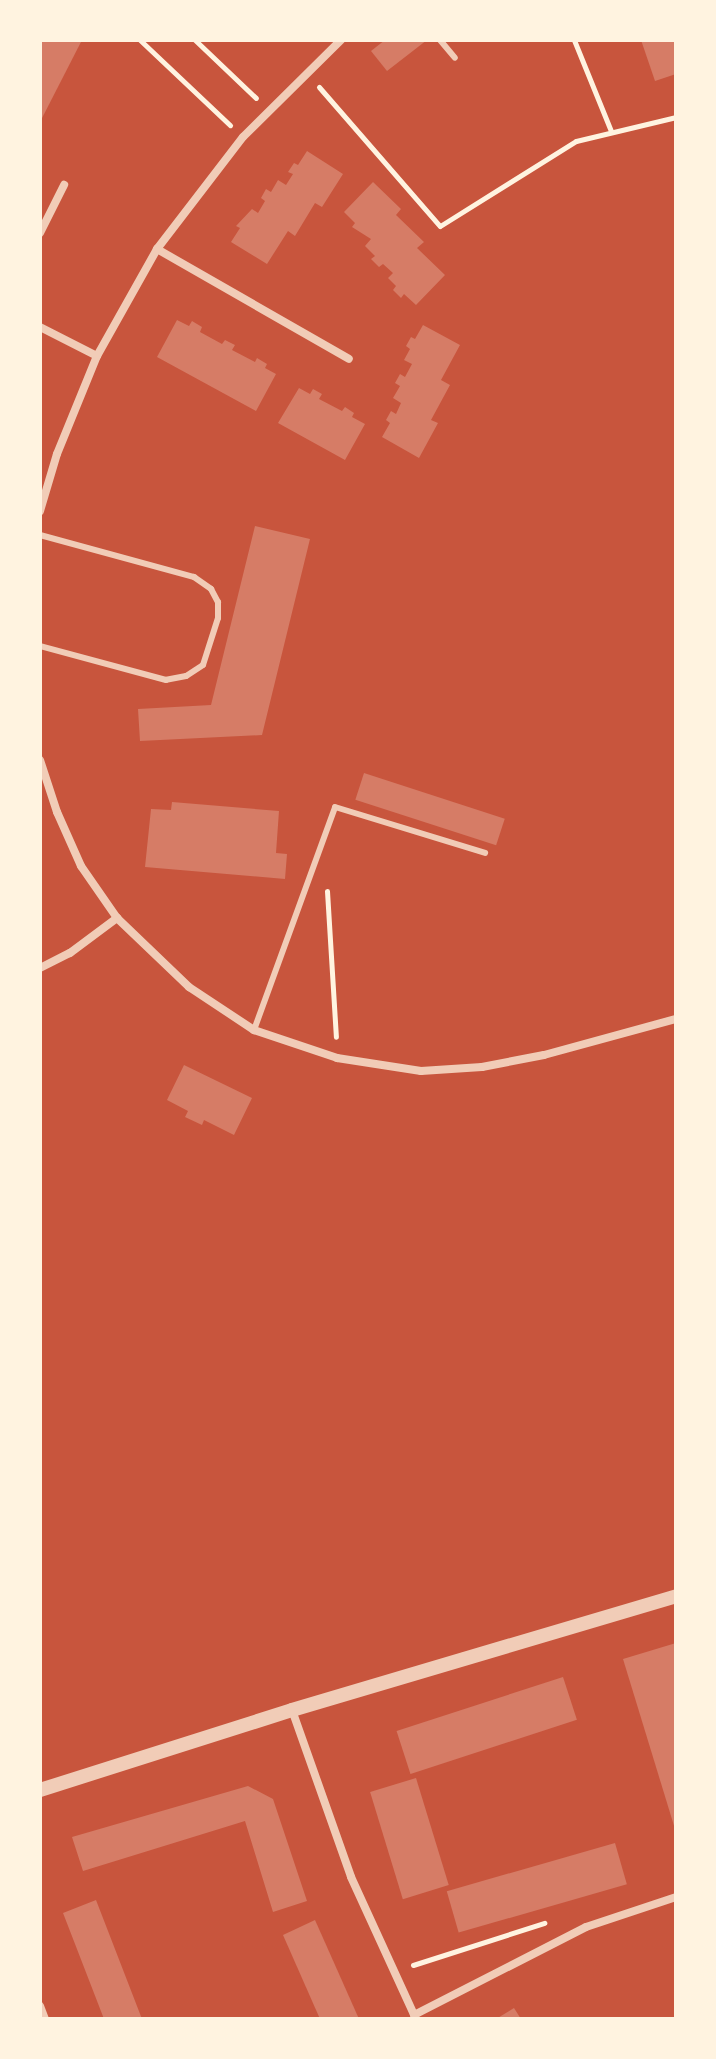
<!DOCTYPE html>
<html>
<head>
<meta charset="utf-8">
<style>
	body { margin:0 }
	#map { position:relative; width:716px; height:2059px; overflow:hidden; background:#c8553d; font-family:"Source Sans 3",sans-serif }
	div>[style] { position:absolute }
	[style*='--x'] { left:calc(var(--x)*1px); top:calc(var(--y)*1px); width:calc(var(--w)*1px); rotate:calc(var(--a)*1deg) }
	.building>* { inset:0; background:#d67c66; transform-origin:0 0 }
	.path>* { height:5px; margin:-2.5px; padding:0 2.5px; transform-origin:2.5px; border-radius:2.5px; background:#fff3e0 }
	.service>* { height:6px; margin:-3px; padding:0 3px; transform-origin:3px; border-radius:3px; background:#f1ccb7 }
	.minor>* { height:8px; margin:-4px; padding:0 4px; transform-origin:4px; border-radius:4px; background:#f1ccb7 }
	.tertiary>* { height:14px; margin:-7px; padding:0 7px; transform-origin:7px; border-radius:7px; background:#f1ccb7 }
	span { translate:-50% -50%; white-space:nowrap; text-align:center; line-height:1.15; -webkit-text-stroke:6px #fff3e0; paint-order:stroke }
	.frame { position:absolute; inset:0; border:42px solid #fff3e0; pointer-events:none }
</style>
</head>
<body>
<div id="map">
	<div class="building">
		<i style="clip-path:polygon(40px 40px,82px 40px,40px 122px)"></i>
		<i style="clip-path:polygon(385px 40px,427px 40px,387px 71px,371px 51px)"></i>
		<i style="clip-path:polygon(641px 40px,676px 40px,676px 74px,655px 81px)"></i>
		<i style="clip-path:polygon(307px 151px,343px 174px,322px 207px,315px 203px,295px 236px,288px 231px,267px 264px,231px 242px,240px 228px,236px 226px,252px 209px,258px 213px,265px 201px,261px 198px,266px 189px,271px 192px,278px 180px,286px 185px,293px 174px,288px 172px,294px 163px,298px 165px)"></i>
		<i style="clip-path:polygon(373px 182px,401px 209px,396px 215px,424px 242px,417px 248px,445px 275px,416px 305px,404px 294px,401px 298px,393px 290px,396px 286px,388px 278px,393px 273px,383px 264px,379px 267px,371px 259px,375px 256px,365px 246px,371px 239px,352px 227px,355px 223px,344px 212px)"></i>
		<i style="clip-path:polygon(177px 320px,189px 326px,192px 321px,202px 327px,200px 332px,222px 344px,225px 340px,235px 345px,232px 350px,255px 362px,257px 358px,267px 364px,265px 368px,276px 374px,256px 411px,157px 357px)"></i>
		<i style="clip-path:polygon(423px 325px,460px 345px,441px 380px,450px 385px,431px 420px,438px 423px,419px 458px,382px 437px,390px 423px,386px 420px,391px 411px,396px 414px,401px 403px,393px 398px,400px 386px,395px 383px,400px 374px,405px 377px,412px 364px,404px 360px,410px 349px,406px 346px,411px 337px,415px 339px)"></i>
		<i style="clip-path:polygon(299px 388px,310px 394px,313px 389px,322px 394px,319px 399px,342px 411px,345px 407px,354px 413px,352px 417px,365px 424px,345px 460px,278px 423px)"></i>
		<i style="clip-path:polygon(255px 526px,310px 539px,262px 735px,140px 741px,138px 709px,211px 705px)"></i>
		<i style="left:364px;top:773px;width:148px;height:28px;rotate:18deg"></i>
		<i style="clip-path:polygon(172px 802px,279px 811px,276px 853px,287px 854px,285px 879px,145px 867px,151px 809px,171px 810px)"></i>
		<i style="clip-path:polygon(184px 1065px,252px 1098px,234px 1135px,204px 1120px,202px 1125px,185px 1117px,188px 1111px,167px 1100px)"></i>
		<i style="clip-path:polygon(676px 1643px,676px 1829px,675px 1829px,623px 1659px)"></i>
		<i style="left:563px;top:1677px;width:45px;height:175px;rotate:72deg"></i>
		<i style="left:416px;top:1778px;width:112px;height:48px;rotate:73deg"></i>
		<i style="clip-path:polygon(248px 1786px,273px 1799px,307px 1901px,273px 1912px,245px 1821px,83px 1871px,72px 1837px)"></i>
		<i style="left:615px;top:1843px;width:43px;height:175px;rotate:74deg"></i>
		<i style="clip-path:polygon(96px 1900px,108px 1931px,142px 2019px,104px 2019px,75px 1944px,63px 1913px)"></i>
		<i style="clip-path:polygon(315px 1920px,359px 2019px,320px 2019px,283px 1935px)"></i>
		<i style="clip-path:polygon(514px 2008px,521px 2019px,496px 2019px)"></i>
	</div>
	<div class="path">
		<i style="--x:140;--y:40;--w:124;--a:43.4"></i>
		<i style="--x:195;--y:40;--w:84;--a:43.6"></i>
		<i style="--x:574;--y:40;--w:98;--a:67.9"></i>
		<i style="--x:319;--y:87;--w:184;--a:49"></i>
		<i style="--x:440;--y:226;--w:160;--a:-32"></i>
		<i style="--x:576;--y:141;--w:103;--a:-13.5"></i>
		<i style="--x:327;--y:891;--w:146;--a:86.5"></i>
		<i style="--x:413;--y:1965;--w:138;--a:-17.8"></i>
	</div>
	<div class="service">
		<i style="--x:440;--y:40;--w:23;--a:50"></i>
		<i style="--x:40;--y:535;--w:160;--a:15.3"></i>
		<i style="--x:194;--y:577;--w:21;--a:35"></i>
		<i style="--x:211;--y:589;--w:15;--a:62"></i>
		<i style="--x:218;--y:602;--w:16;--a:90"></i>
		<i style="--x:218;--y:618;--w:49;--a:107.7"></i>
		<i style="--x:203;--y:665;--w:20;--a:147"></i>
		<i style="--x:186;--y:676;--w:20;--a:169"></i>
		<i style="--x:166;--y:680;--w:131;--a:-164.9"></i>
		<i style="--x:254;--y:1030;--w:237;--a:-70"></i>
		<i style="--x:335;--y:807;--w:157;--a:17"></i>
	</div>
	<div class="minor">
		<i style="--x:40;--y:233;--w:54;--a:-63.4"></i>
		<i style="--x:157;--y:249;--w:221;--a:29.8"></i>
		<i style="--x:40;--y:327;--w:64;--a:27"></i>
		<i style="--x:40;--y:511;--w:59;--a:-73.4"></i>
		<i style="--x:57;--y:454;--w:106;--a:-67.8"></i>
		<i style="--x:97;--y:356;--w:123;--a:-60.7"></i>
		<i style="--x:157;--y:249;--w:141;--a:-52.5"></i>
		<i style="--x:243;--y:137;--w:138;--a:-44.7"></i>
		<i style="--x:40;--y:760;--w:55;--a:71.9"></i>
		<i style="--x:57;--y:812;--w:59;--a:66"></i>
		<i style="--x:81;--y:866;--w:63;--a:55.3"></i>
		<i style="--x:117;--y:918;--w:100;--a:43.8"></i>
		<i style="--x:189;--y:987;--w:78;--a:33.5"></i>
		<i style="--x:254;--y:1030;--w:88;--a:18.6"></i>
		<i style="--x:337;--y:1058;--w:85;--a:8.8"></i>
		<i style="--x:421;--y:1071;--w:61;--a:-3.8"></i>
		<i style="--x:482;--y:1067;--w:63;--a:-11"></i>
		<i style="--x:544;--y:1055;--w:137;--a:-15.3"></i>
		<i style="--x:40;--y:968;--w:34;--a:-27"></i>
		<i style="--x:70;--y:953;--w:59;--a:-36.7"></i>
		<i style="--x:292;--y:1710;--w:177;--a:70.5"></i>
		<i style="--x:351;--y:1877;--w:156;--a:65.4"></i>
		<i style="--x:40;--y:2006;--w:14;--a:69"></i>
		<i style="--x:414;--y:2015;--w:193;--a:-27.1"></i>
		<i style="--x:586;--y:1927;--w:95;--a:-18.4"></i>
	</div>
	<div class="tertiary">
		<i style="--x:40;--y:1790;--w:264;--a:-17.6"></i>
		<i style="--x:292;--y:1710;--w:401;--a:-16.5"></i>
	</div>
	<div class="frame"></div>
</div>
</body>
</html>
